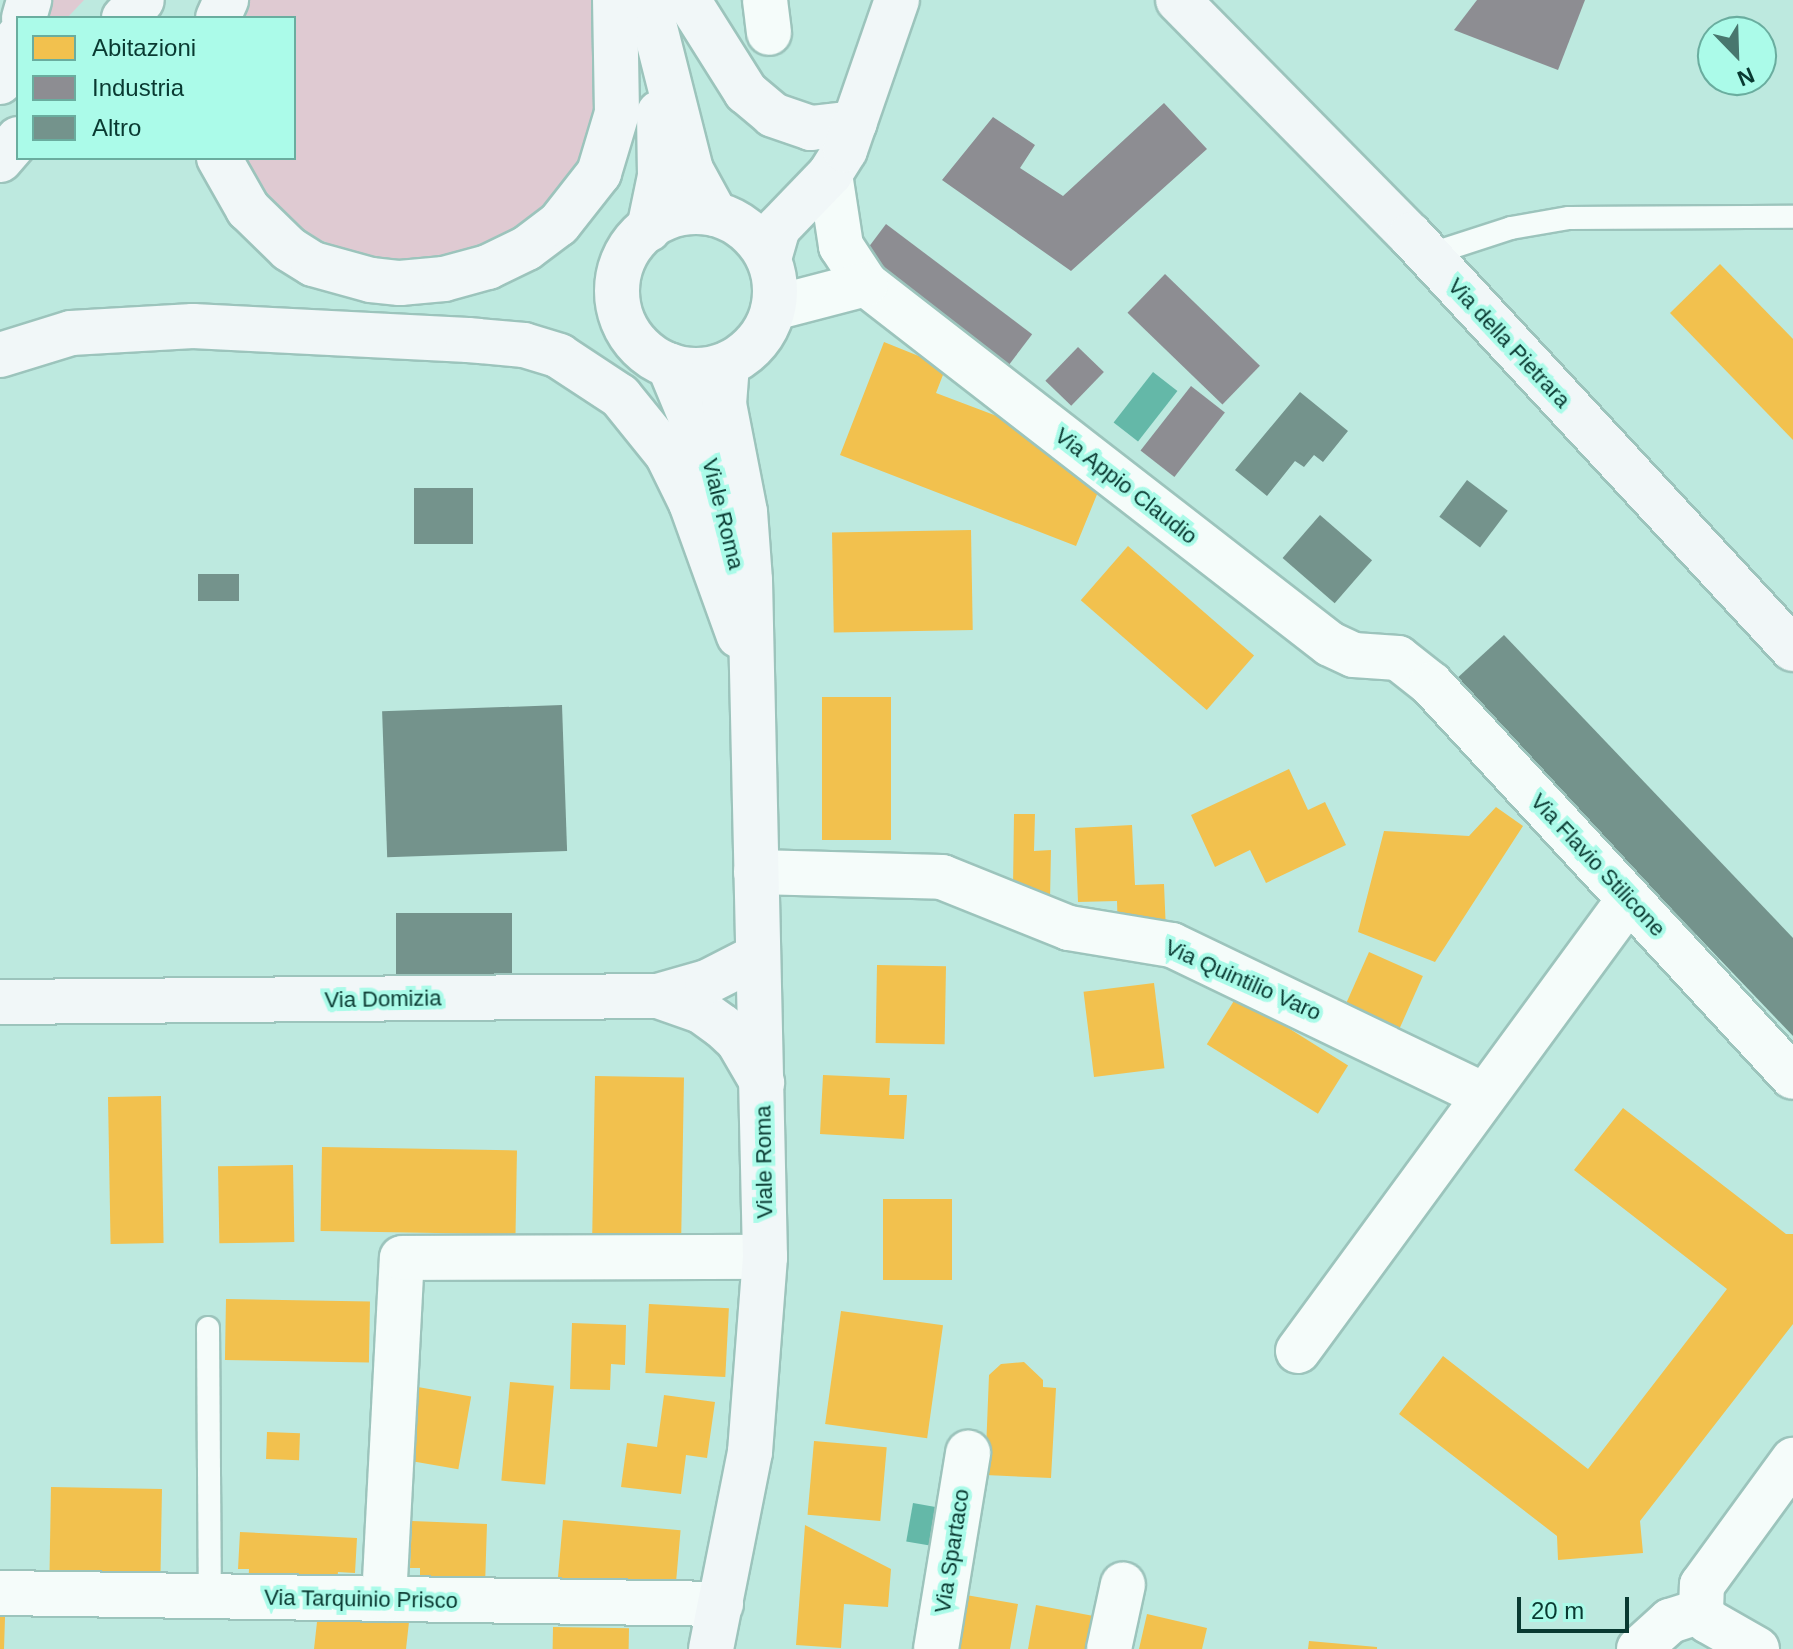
<!DOCTYPE html>
<html>
<head>
<meta charset="utf-8">
<style>
	body { margin:0 }
	#map { position:relative; width:1793px; height:1649px; overflow:hidden; background:#bde9df; font-family:Helvetica,sans-serif }
	div>[style] { position:absolute }
	[style*='--x'] { left:calc(var(--x)*1px); top:calc(var(--y)*1px); width:calc(var(--w)*1px); rotate:calc(var(--a)*1deg) }
	.green>* { inset:0; background:#dfcad2 }
	.water>* { inset:0; background:#64b8a8; transform-origin:0 0 }
	.homes>* { inset:0; background:#f2c14e; transform-origin:0 0 }
	.industry>* { inset:0; background:#8d8d92; transform-origin:0 0 }
	.building>* { inset:0; background:#74938c; transform-origin:0 0 }
	.roads { filter:drop-shadow(2px 0 #9cc4bc) drop-shadow(-2px 0 #9cc4bc) drop-shadow(0 2px #9cc4bc) drop-shadow(0 -2px #9cc4bc) }
	.lane>* { height:22px; margin:-11px; padding:0 11px; transform-origin:11px; border-radius:11px; background:#f5fcfa }
	.street>* { height:44px; margin:-22px; padding:0 22px; transform-origin:22px; border-radius:22px; background:#f5fcfa }
	.secondary>* { height:44px; margin:-22px; padding:0 22px; transform-origin:22px; border-radius:22px; background:#f1f7f8 }
	.secondary>.ring { margin:-22px; padding:0; box-sizing:content-box; background:none; border:44px solid #f1f7f8; border-radius:50% }
	span { translate:-50% -50%; white-space:nowrap; text-align:center; line-height:1.15; -webkit-text-stroke:8px #abfbe9; paint-order:stroke }
	.street-label { font-size:22px; color:#093931 }
	.legend { position:absolute; left:16px; top:16px; width:280px; height:144px; box-sizing:border-box; background:#abfbe9; border:2px solid #6aad9f; margin:0; padding:10px 14px; list-style:none; font-size:24px; color:#093931 }
	.legend li { display:flex; align-items:center; gap:16px; height:40px }
	.legend b { width:40px; border:2px solid #6aad9f }
	.north { position:absolute; left:1697px; top:16px; width:80px; height:80px; box-sizing:border-box; background:#abfbe9; border:2px solid #6aad9f; border-radius:50%; rotate:157deg; font-size:22px; font-weight:700; line-height:32px; text-align:center; color:#093931 }
	.north::after { content:''; display:block; margin:auto; width:28px; height:36px; background:#48776e; clip-path:polygon(50% 0,100% 100%,50% 72%,0 100%) }
	.scale { position:absolute; left:1517px; top:1597px; width:112px; height:36px; box-sizing:border-box; border:4px solid #093931; border-top:0; padding-left:10px; font-size:24px; line-height:28px; white-space:nowrap; color:#093931; -webkit-text-stroke:6px #abfbe9; paint-order:stroke }
</style>
</head>
<body>
<div id="map">
	<div class="green">
		<i style="clip-path:polygon(42px 0,84px 0,67px 18px,37px 18px)"></i>
		<i style="clip-path:polygon(250px 0,592px 0,607px 63px,599px 132px,566px 197px,506px 236px,428px 265px,364px 260px,304px 232px,254px 179px,244px 158px,294px 158px,294px 18px,241px 18px)"></i>
	</div>
	<div class="water">
		<i style="left:1153px;top:372px;width:31px;height:64px;rotate:38deg"></i>
		<i style="left:913px;top:1503px;width:27px;height:39px;rotate:10deg"></i>
	</div>
	<div class="homes">
		<i style="clip-path:polygon(1720px 264px,1793px 339px,1793px 440px,1670px 313px)"></i>
		<i style="clip-path:polygon(884px 342px,946px 367px,936px 393px,1010px 421px,1098px 492px,1076px 546px,840px 455px)"></i>
		<i style="left:971px;top:530px;width:100px;height:139px;rotate:89deg"></i>
		<i style="left:1128px;top:546px;width:167px;height:72px;rotate:41deg"></i>
		<i style="left:891px;top:697px;width:143px;height:69px;rotate:90deg"></i>
		<i style="clip-path:polygon(1289px 769px,1308px 810px,1325px 802px,1346px 845px,1266px 883px,1250px 850px,1215px 867px,1191px 815px)"></i>
		<i style="clip-path:polygon(1496px 807px,1523px 826px,1435px 962px,1358px 932px,1384px 831px,1469px 836px)"></i>
		<i style="clip-path:polygon(1014px 814px,1035px 814px,1034px 851px,1051px 850px,1050px 899px,1028px 899px,1028px 887px,1013px 887px)"></i>
		<i style="clip-path:polygon(1132px 825px,1135px 885px,1164px 884px,1166px 932px,1118px 935px,1117px 901px,1078px 902px,1075px 828px)"></i>
		<i style="left:1369px;top:952px;width:59px;height:64px;rotate:24deg"></i>
		<i style="left:877px;top:965px;width:69px;height:78px;rotate:1deg"></i>
		<i style="left:1154px;top:983px;width:86px;height:71px;rotate:83deg"></i>
		<i style="left:1237px;top:996px;width:131px;height:57px;rotate:32deg"></i>
		<i style="clip-path:polygon(823px 1075px,890px 1078px,889px 1095px,907px 1095px,904px 1139px,820px 1134px)"></i>
		<i style="left:595px;top:1076px;width:89px;height:169px;rotate:1deg"></i>
		<i style="left:161px;top:1096px;width:147px;height:53px;rotate:89deg"></i>
		<i style="clip-path:polygon(1623px 1108px,1786px 1234px,1793px 1234px,1793px 1324px,1640px 1521px,1643px 1553px,1558px 1560px,1557px 1536px,1399px 1414px,1443px 1356px,1588px 1469px,1727px 1289px,1574px 1170px)"></i>
		<i style="left:322px;top:1147px;width:195px;height:84px;rotate:1deg"></i>
		<i style="left:293px;top:1165px;width:77px;height:75px;rotate:89deg"></i>
		<i style="left:883px;top:1199px;width:69px;height:81px"></i>
		<i style="left:226px;top:1299px;width:144px;height:61px;rotate:1deg"></i>
		<i style="left:649px;top:1304px;width:80px;height:69px;rotate:3deg"></i>
		<i style="left:841px;top:1311px;width:103px;height:114px;rotate:8deg"></i>
		<i style="clip-path:polygon(572px 1323px,626px 1325px,625px 1365px,611px 1364px,610px 1390px,570px 1389px)"></i>
		<i style="clip-path:polygon(1024px 1362px,1043px 1380px,1043px 1387px,1056px 1388px,1051px 1478px,985px 1475px,989px 1375px,1001px 1364px)"></i>
		<i style="left:510px;top:1382px;width:44px;height:99px;rotate:5deg"></i>
		<i style="left:418px;top:1387px;width:54px;height:74px;rotate:10deg"></i>
		<i style="clip-path:polygon(664px 1395px,715px 1402px,707px 1458px,686px 1455px,681px 1494px,621px 1487px,627px 1443px,657px 1447px)"></i>
		<i style="left:267px;top:1432px;width:33px;height:27px;rotate:2deg"></i>
		<i style="left:814px;top:1441px;width:73px;height:74px;rotate:5deg"></i>
		<i style="left:51px;top:1487px;width:111px;height:86px;rotate:1deg"></i>
		<i style="left:563px;top:1520px;width:118px;height:67px;rotate:5deg"></i>
		<i style="clip-path:polygon(412px 1521px,487px 1524px,485px 1586px,420px 1584px,420px 1568px,410px 1568px)"></i>
		<i style="clip-path:polygon(805px 1525px,891px 1569px,888px 1607px,844px 1604px,841px 1648px,796px 1645px)"></i>
		<i style="clip-path:polygon(240px 1532px,357px 1538px,355px 1573px,338px 1572px,336px 1593px,248px 1588px,249px 1569px,238px 1569px)"></i>
		<i style="clip-path:polygon(966px 1595px,1018px 1604px,1010px 1649px,956px 1649px)"></i>
		<i style="clip-path:polygon(1036px 1605px,1104px 1618px,1098px 1649px,1028px 1649px)"></i>
		<i style="clip-path:polygon(318px 1613px,409px 1622px,406px 1649px,314px 1649px)"></i>
		<i style="clip-path:polygon(1147px 1614px,1207px 1628px,1202px 1649px,1139px 1649px)"></i>
		<i style="clip-path:polygon(0 1617px,5px 1617px,4px 1649px,0 1649px)"></i>
		<i style="left:553px;top:1627px;width:76px;height:22px;rotate:1deg"></i>
		<i style="clip-path:polygon(1309px 1641px,1377px 1647px,1377px 1649px,1308px 1649px)"></i>
	</div>
	<div class="industry">
		<i style="clip-path:polygon(1477px 0,1585px 0,1558px 70px,1454px 30px)"></i>
		<i style="clip-path:polygon(1164px 103px,1207px 149px,1071px 271px,942px 180px,993px 117px,1035px 145px,1020px 168px,1063px 196px)"></i>
		<i style="left:886px;top:224px;width:183px;height:39px;rotate:37deg"></i>
		<i style="left:1165px;top:274px;width:132px;height:54px;rotate:44deg"></i>
		<i style="left:1078px;top:347px;width:36px;height:47px;rotate:44deg"></i>
		<i style="left:1191px;top:386px;width:43px;height:82px;rotate:38deg"></i>
	</div>
	<div class="building">
		<i style="clip-path:polygon(1300px 392px,1348px 431px,1323px 462px,1314px 455px,1304px 467px,1295px 461px,1267px 496px,1235px 470px)"></i>
		<i style="left:1467px;top:480px;width:51px;height:46px;rotate:37deg"></i>
		<i style="left:414px;top:488px;width:59px;height:56px"></i>
		<i style="left:1320px;top:515px;width:69px;height:57px;rotate:41deg"></i>
		<i style="left:198px;top:574px;width:41px;height:27px"></i>
		<i style="clip-path:polygon(1504px 635px,1793px 938px,1793px 1036px,1454px 681px)"></i>
		<i style="left:562px;top:705px;width:146px;height:180px;rotate:88deg"></i>
		<i style="left:396px;top:913px;width:116px;height:64px"></i>
	</div>
	<div class="roads">
		<div class="lane">
			<i style="--x:1428;--y:255;--w:87;--a:-18"></i>
			<i style="--x:1511;--y:228;--w:59;--a:-9.8"></i>
			<i style="--x:1569;--y:218;--w:224;--a:-0.3"></i>
			<i style="--x:208;--y:1328;--w:268;--a:89.6"></i>
		</div>
		<div class="street">
			<i style="--x:765;--y:0;--w:33;--a:83"></i>
			<i style="--x:830;--y:174;--w:73;--a:81.3"></i>
			<i style="--x:841;--y:246;--w:45;--a:56.7"></i>
			<i style="--x:866;--y:284;--w:587;--a:37.81"></i>
			<i style="--x:1330;--y:644;--w:26;--a:25"></i>
			<i style="--x:1354;--y:655;--w:44;--a:3.9"></i>
			<i style="--x:1398;--y:658;--w:42;--a:38.2"></i>
			<i style="--x:1431;--y:684;--w:534;--a:47.35"></i>
			<i style="--x:774;--y:308;--w:95;--a:-14.6"></i>
			<i style="--x:756;--y:872;--w:186;--a:1.5"></i>
			<i style="--x:942;--y:877;--w:137;--a:21.9"></i>
			<i style="--x:1069;--y:928;--w:104;--a:9.4"></i>
			<i style="--x:1172;--y:945;--w:345;--a:25.7"></i>
			<i style="--x:1298;--y:1351;--w:560;--a:-53.78"></i>
			<i style="--x:0;--y:1593;--w:721;--a:0.87"></i>
			<i style="--x:384;--y:1599;--w:341;--a:-87"></i>
			<i style="--x:402;--y:1258;--w:363;--a:-0.2"></i>
			<i style="--x:936;--y:1649;--w:199;--a:-80.7"></i>
			<i style="--x:1109;--y:1649;--w:66;--a:-77.8"></i>
			<i style="--x:1639;--y:1649;--w:42;--a:-42.1"></i>
			<i style="--x:1670;--y:1621;--w:33;--a:-18"></i>
			<i style="--x:1757;--y:1649;--w:56;--a:-150.3"></i>
			<i style="--x:1708;--y:1621;--w:12;--a:-125"></i>
			<i style="--x:1701;--y:1611;--w:26;--a:-88"></i>
			<i style="--x:1702;--y:1585;--w:155;--a:-53.9"></i>
		</div>
		<div class="secondary">
			<i style="--x:648;--y:0;--w:175;--a:75.8"></i>
			<i style="--x:691;--y:170;--w:50;--a:61.4"></i>
			<i style="--x:688;--y:0;--w:109;--a:57.8"></i>
			<i style="--x:746;--y:92;--w:35;--a:40"></i>
			<i style="--x:773;--y:115;--w:40;--a:18.9"></i>
			<i style="--x:811;--y:128;--w:44;--a:-6.5"></i>
			<i style="--x:1178;--y:0;--w:330;--a:45.4"></i>
			<i style="--x:1410;--y:235;--w:564;--a:47.23"></i>
			<i style="--x:24;--y:18;--w:19;--a:-74"></i>
			<i style="--x:124;--y:18;--w:25;--a:-45"></i>
			<i style="--x:218;--y:18;--w:20;--a:-66"></i>
			<i style="--x:0;--y:82;--w:48;--a:-68.2"></i>
			<i style="--x:219;--y:158;--w:59;--a:60.4"></i>
			<i style="--x:248;--y:209;--w:57;--a:44.3"></i>
			<i style="--x:289;--y:249;--w:28;--a:32"></i>
			<i style="--x:313;--y:264;--w:60;--a:15.4"></i>
			<i style="--x:371;--y:280;--w:29;--a:6"></i>
			<i style="--x:400;--y:283;--w:44;--a:-5.2"></i>
			<i style="--x:444;--y:279;--w:46;--a:-15.3"></i>
			<i style="--x:488;--y:267;--w:43;--a:-26"></i>
			<i style="--x:527;--y:248;--w:40;--a:-37"></i>
			<i style="--x:559;--y:224;--w:65;--a:-51.9"></i>
			<i style="--x:599;--y:173;--w:63;--a:-73.3"></i>
			<i style="--x:617;--y:113;--w:113;--a:-91"></i>
			<i style="--x:0;--y:160;--w:28;--a:-49"></i>
			<i class="ring" style="left:617px;top:212px;width:114px;height:114px"></i>
			<i style="--x:649;--y:229;--w:54;--a:-78.3"></i>
			<i style="--x:660;--y:176;--w:63;--a:-90.9"></i>
			<i style="--x:769;--y:259;--w:32;--a:-74"></i>
			<i style="--x:778;--y:228;--w:75;--a:-46.1"></i>
			<i style="--x:830;--y:174;--w:28;--a:-58"></i>
			<i style="--x:845;--y:150;--w:159;--a:-70.9"></i>
			<i style="--x:0;--y:355;--w:74;--a:-17.2"></i>
			<i style="--x:71;--y:333;--w:122;--a:-3.3"></i>
			<i style="--x:193;--y:326;--w:275;--a:2.9"></i>
			<i style="--x:468;--y:340;--w:56;--a:5.1"></i>
			<i style="--x:524;--y:345;--w:37;--a:17"></i>
			<i style="--x:559;--y:356;--w:73;--a:33.3"></i>
			<i style="--x:620;--y:396;--w:75;--a:51"></i>
			<i style="--x:667;--y:454;--w:55;--a:63.9"></i>
			<i style="--x:691;--y:503;--w:141;--a:70.2"></i>
			<i style="--x:669;--y:365;--w:120;--a:67.5"></i>
			<i style="--x:658;--y:996;--w:46;--a:19.2"></i>
			<i style="--x:701;--y:1011;--w:26;--a:36"></i>
			<i style="--x:722;--y:1026;--w:22;--a:43"></i>
			<i style="--x:738;--y:1041;--w:48;--a:59.7"></i>
			<i style="--x:0;--y:1002;--w:658;--a:-0.52"></i>
			<i style="--x:658;--y:996;--w:51;--a:-15.9"></i>
			<i style="--x:707;--y:982;--w:57;--a:-27"></i>
			<i style="--x:711;--y:1649;--w:201;--a:-78.8"></i>
			<i style="--x:750;--y:1452;--w:196;--a:-85.6"></i>
			<i style="--x:765;--y:1257;--w:677;--a:-91.27"></i>
			<i style="--x:750;--y:580;--w:68;--a:-94.2"></i>
			<i style="--x:745;--y:512;--w:110;--a:-101"></i>
			<i style="--x:724;--y:404;--w:40;--a:-85.7"></i>
		</div>
	</div>
	<div class="street-label">
		<span style="left:1509px;top:343px;rotate:47deg">Via della Pietrara</span>
		<span style="left:1126px;top:486px;rotate:38deg">Via Appio Claudio</span>
		<span style="left:723px;top:514px;rotate:76deg">Viale Roma</span>
		<span style="left:1598px;top:865px;rotate:47deg">Via Flavio Stilicone</span>
		<span style="left:1243px;top:980px;rotate:24deg">Via Quintilio Varo</span>
		<span style="left:383px;top:999px;rotate:-1deg">Via Domizia</span>
		<span style="left:764px;top:1162px;rotate:-91deg">Viale Roma</span>
		<span style="left:952px;top:1551px;rotate:-81deg">Via Spartaco</span>
		<span style="left:361px;top:1599px;rotate:1deg">Via Tarquinio Prisco</span>
	</div>
	<ul class="legend">
	<li><b style="height:22px;background:#f2c14e"></b>Abitazioni</li>
	<li><b style="height:22px;background:#8d8d92"></b>Industria</li>
	<li><b style="height:22px;background:#74938c"></b>Altro</li>
	</ul>
	<div class="north">N</div>
	<div class="scale">20 m</div>
</div>
</body>
</html>
